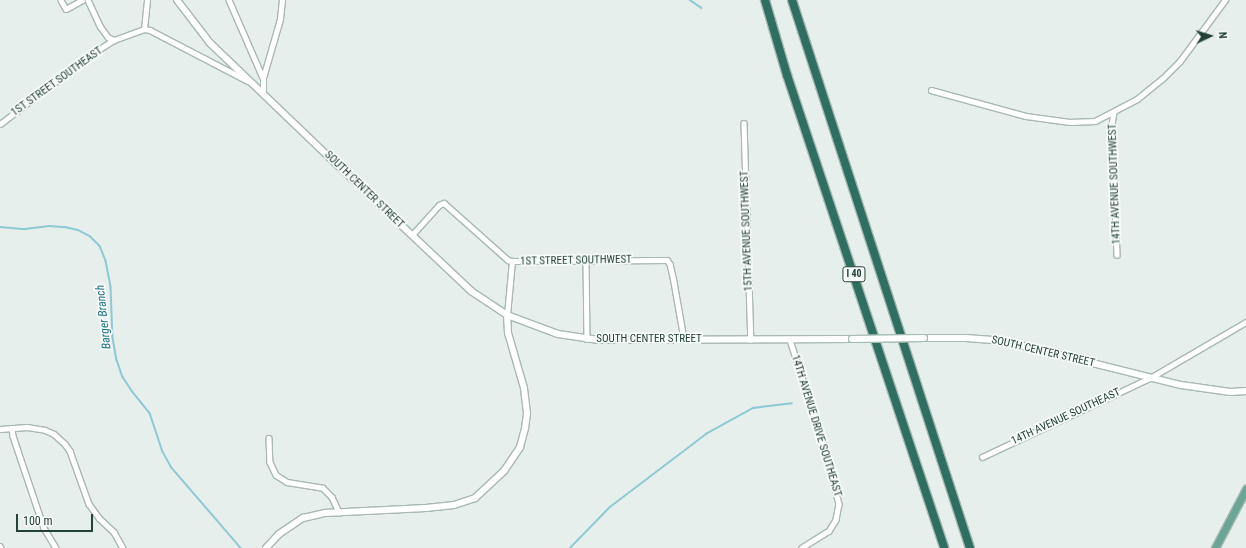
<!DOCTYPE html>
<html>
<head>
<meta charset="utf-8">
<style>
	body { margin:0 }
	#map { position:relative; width:1246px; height:548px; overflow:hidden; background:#e6efeb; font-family:"Roboto Condensed",sans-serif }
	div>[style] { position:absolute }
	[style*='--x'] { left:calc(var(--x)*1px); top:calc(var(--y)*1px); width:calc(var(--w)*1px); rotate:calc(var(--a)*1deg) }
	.stream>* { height:1.5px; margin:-0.75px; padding:0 0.75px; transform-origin:0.75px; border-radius:0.75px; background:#8ec9d4 }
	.roads { filter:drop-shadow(1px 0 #a8b8b2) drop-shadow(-1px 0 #a8b8b2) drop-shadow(0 1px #a8b8b2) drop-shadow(0 -1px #a8b8b2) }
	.street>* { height:4.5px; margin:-2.25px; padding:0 2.25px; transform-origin:2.25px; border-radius:2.25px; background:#fff }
	.secondary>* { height:6px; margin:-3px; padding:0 3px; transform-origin:3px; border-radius:3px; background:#fff }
	.primary>* { height:7px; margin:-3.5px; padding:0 3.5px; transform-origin:3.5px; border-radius:3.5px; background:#6aa596 }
	.highway>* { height:8px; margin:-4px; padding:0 4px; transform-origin:4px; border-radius:4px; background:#2f6f62 }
	.bridges { filter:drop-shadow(1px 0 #a4bbb3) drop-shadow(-1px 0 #a4bbb3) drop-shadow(0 1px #a4bbb3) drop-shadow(0 -1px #a4bbb3) }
	.secondary-bridge>* { height:6px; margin:-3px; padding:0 3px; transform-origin:3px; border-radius:3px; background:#fff }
	span { translate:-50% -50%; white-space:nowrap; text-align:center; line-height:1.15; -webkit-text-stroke:3.5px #f7fbf9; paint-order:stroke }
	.shield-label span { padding:1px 3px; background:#f7fbf9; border:1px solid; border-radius:3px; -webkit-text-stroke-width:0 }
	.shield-label { font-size:10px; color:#24423a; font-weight:700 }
	.street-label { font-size:11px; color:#24423a }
	.water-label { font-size:12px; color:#1c6f80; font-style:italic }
	.north { position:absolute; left:1190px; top:16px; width:40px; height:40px; -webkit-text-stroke:3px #f7fbf9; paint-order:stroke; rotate:86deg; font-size:11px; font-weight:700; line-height:16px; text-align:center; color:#24423a }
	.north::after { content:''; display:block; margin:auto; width:14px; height:18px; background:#24423a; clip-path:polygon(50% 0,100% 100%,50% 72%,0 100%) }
	.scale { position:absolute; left:16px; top:514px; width:77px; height:18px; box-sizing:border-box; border:2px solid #24423a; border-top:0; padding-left:5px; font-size:12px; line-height:14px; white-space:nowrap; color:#24423a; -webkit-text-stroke:3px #f7fbf9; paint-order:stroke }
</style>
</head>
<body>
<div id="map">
	<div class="stream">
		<i style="--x:690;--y:0;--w:14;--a:34"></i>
		<i style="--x:0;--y:227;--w:25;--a:5"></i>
		<i style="--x:25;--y:229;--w:24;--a:-7"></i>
		<i style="--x:49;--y:226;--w:16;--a:4"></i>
		<i style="--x:65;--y:227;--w:13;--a:13"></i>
		<i style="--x:78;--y:230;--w:13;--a:27"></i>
		<i style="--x:90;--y:236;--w:14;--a:45"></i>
		<i style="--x:100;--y:246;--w:16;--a:68"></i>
		<i style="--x:106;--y:261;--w:26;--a:79"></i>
		<i style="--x:111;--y:287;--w:51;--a:87.8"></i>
		<i style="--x:113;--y:338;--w:22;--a:80"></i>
		<i style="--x:117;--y:360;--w:18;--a:71"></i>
		<i style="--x:123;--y:377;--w:17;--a:57"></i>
		<i style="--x:132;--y:391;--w:28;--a:51"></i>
		<i style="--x:150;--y:413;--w:41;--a:71.6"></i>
		<i style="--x:163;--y:452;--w:18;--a:61"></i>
		<i style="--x:172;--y:468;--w:106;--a:49.2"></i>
		<i style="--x:570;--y:548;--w:57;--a:-45.7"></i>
		<i style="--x:610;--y:507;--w:121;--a:-37.2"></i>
		<i style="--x:706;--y:434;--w:54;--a:-29"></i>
		<i style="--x:753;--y:408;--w:39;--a:-7"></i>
	</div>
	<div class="roads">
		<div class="street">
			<i style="--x:61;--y:0;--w:10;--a:61"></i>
			<i style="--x:66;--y:9;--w:18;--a:-29"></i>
			<i style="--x:88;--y:0;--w:29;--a:65"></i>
			<i style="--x:100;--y:26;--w:14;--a:54"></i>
			<i style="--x:108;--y:37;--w:7;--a:27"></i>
			<i style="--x:229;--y:0;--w:85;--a:66.4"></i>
			<i style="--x:144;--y:29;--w:29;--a:-84"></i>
			<i style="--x:931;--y:90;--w:98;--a:15.3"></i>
			<i style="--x:1026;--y:116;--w:44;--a:7.8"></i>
			<i style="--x:1070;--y:122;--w:25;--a:-2"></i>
			<i style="--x:1095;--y:121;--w:47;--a:-27.6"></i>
			<i style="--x:1137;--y:99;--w:32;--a:-39"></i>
			<i style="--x:1162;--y:79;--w:25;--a:-45"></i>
			<i style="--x:1180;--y:61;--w:76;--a:-53.6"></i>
			<i style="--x:263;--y:93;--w:15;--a:-90"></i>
			<i style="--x:263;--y:78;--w:61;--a:-73.9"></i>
			<i style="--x:280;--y:19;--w:19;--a:-84"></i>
			<i style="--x:1114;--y:112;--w:12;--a:99"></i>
			<i style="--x:1112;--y:124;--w:131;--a:87.8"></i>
			<i style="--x:744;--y:123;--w:217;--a:88.2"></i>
			<i style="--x:0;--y:124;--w:108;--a:-37.5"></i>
			<i style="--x:86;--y:58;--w:33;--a:-33"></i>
			<i style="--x:114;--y:40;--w:32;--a:-20"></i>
			<i style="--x:144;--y:29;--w:6;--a:9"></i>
			<i style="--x:150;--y:30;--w:110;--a:27.5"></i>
			<i style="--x:412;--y:235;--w:40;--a:-48"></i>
			<i style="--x:439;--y:205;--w:5;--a:-22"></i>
			<i style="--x:444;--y:203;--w:86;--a:41.7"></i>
			<i style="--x:508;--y:260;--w:4;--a:14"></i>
			<i style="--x:512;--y:261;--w:155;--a:-0.4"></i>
			<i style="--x:667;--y:260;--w:5;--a:53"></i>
			<i style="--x:670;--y:264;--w:18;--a:77"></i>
			<i style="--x:674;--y:282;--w:58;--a:80"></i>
			<i style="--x:586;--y:260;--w:79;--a:89.3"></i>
			<i style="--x:507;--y:315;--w:54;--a:-84.7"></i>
			<i style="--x:790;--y:340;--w:114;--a:72"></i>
			<i style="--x:825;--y:448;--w:58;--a:76"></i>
			<i style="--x:839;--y:504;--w:16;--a:101"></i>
			<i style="--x:836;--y:520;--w:13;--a:122"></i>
			<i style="--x:829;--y:531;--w:32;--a:148"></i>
			<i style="--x:12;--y:428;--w:8;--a:83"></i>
			<i style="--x:13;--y:436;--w:97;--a:71.4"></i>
			<i style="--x:44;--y:528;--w:23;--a:59"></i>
			<i style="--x:0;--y:429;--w:27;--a:-4"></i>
			<i style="--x:27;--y:427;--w:18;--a:9"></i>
			<i style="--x:45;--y:430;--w:10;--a:24"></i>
			<i style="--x:54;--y:434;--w:15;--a:42"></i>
			<i style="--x:65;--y:444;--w:9;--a:54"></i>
			<i style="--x:70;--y:451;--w:56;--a:70.3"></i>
			<i style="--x:89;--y:504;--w:17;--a:54"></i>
			<i style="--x:99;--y:518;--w:21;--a:43"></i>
			<i style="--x:114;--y:532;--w:18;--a:61"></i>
			<i style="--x:269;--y:438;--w:24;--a:88"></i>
			<i style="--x:270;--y:462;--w:14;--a:65"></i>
			<i style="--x:276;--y:475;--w:13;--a:32"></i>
			<i style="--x:287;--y:482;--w:36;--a:9"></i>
			<i style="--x:323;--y:488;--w:13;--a:45"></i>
			<i style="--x:332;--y:497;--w:17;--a:65"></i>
			<i style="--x:982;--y:457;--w:186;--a:-25.2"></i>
			<i style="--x:1150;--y:378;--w:111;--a:-30.3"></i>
			<i style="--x:0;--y:546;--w:2;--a:63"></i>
		</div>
		<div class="secondary">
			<i style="--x:177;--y:0;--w:54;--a:52.5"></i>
			<i style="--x:210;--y:43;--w:165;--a:43.8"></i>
			<i style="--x:329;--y:157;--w:195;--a:43.3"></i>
			<i style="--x:471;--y:291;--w:43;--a:33.7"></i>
			<i style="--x:507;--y:315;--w:54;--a:20.4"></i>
			<i style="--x:558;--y:334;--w:41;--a:8.3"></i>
			<i style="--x:599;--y:340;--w:253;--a:-0.2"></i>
			<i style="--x:924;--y:338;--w:42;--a:0"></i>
			<i style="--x:966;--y:338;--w:27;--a:4"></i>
			<i style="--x:993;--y:340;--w:27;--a:10"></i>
			<i style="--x:1020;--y:345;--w:166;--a:14"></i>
			<i style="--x:1181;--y:385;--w:50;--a:8"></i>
			<i style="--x:1231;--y:392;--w:15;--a:-4"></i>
			<i style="--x:266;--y:548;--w:19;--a:-47"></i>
			<i style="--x:279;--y:534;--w:29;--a:-34"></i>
			<i style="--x:303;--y:518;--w:23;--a:-13"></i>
			<i style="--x:325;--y:513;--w:101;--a:-2.8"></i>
			<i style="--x:426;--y:508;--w:28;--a:-6"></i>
			<i style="--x:454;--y:505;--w:22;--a:-18"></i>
			<i style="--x:475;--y:498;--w:40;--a:-43"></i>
			<i style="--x:504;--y:471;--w:29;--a:-56"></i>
			<i style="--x:520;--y:447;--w:20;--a:-75"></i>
			<i style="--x:525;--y:428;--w:15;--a:-82"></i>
			<i style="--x:527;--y:413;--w:25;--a:-97"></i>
			<i style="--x:524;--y:388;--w:57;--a:-106.2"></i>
			<i style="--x:508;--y:333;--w:18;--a:-93"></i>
		</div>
		<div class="primary">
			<i style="--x:1215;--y:548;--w:67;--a:-62.3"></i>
		</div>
		<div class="highway">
			<i style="--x:765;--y:0;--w:78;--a:73.7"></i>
			<i style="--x:787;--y:75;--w:498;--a:71.6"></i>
			<i style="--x:792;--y:0;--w:576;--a:72.01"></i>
		</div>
	</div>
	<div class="bridges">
		<div class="secondary-bridge">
			<i style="--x:852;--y:339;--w:72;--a:-0.8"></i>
		</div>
	</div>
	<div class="shield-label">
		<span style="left:854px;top:274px">I 40</span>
	</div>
	<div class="street-label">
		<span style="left:57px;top:82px;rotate:-36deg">1ST STREET SOUTHEAST</span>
		<span style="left:1115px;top:184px;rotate:-92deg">14TH AVENUE SOUTHWEST</span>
		<span style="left:364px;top:190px;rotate:44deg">SOUTH CENTER STREET</span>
		<span style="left:747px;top:231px;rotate:-92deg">15TH AVENUE SOUTHWEST</span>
		<span style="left:576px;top:261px;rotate:-1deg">1ST STREET SOUTHWEST</span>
		<span style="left:649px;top:339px">SOUTH CENTER STREET</span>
		<span style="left:1043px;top:352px;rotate:13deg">SOUTH CENTER STREET</span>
		<span style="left:1066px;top:417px;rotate:-25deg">14TH AVENUE SOUTHEAST</span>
		<span style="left:816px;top:426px;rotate:73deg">14TH AVENUE DRIVE SOUTHEAST</span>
	</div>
	<div class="water-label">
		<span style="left:104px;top:317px;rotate:-96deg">Barger Branch</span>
	</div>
	<div class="north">N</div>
	<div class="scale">100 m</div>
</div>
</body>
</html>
